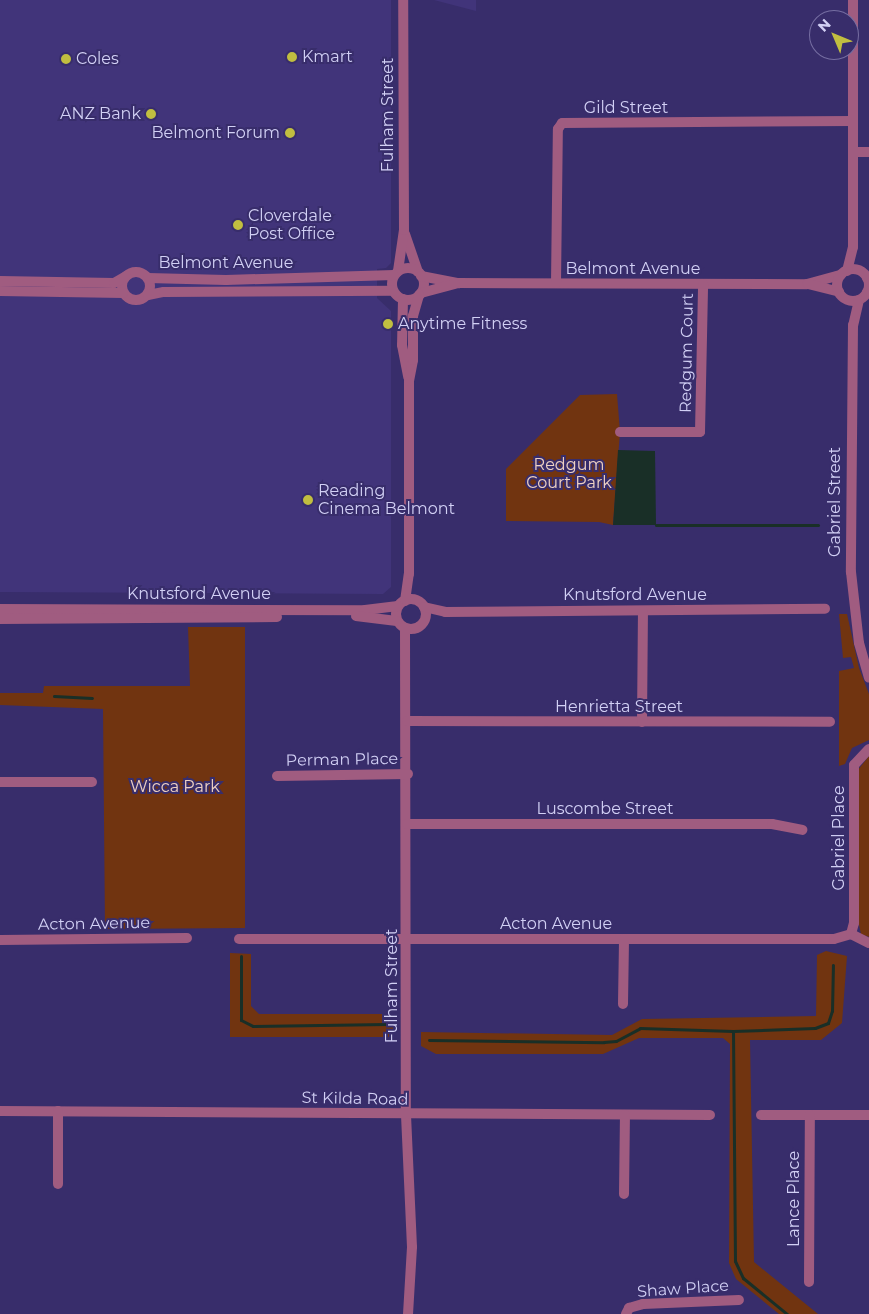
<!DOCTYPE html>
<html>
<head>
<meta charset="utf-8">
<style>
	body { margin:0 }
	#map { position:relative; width:869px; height:1314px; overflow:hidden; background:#382d6b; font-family:Montserrat,sans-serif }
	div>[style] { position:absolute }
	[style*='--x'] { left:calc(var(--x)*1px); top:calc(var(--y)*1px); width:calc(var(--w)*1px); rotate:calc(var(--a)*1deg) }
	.built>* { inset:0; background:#41347a }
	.green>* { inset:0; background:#713410 }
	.water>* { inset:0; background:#192f27 }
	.stream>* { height:3px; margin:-1.5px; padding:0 1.5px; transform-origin:1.5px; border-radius:1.5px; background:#192f27 }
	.minor>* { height:10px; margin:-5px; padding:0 5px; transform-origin:5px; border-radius:5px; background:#a05c80 }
	.minor>.ring { margin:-5px; padding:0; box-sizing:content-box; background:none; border:10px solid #a05c80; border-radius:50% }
	.tertiary>* { height:10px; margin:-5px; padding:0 5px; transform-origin:5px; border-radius:5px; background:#a05c80 }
	.tertiary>.ring { margin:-5px; padding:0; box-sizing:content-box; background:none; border:10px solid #a05c80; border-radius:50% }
	.dots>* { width:14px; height:14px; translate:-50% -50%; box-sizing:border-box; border:2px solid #382d6b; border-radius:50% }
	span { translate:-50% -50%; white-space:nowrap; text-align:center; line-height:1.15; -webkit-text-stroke:4px #382d6b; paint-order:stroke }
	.poi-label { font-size:16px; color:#d2d0f5 }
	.left { translate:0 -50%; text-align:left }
	.right { translate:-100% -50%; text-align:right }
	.street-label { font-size:16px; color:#d2d0f5 }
	.park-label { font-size:16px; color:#eed1c2 }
	.north { position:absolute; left:809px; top:10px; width:50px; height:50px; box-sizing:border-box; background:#382d6b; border:1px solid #766ea2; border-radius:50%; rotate:315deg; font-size:14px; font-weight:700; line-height:20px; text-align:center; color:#d2d0f5 }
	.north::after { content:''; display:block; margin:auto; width:18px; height:22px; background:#c1be40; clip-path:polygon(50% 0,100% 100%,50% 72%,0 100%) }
</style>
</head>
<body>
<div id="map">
	<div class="built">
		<i style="clip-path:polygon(0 0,391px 0,391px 263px,386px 268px,377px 269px,377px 298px,391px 311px,391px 587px,383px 594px,0 592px)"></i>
		<i style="clip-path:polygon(434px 0,476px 0,476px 11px)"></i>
	</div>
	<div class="green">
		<i style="clip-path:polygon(617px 394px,620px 432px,613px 525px,599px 522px,506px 521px,506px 469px,580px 395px)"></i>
		<i style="clip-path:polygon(839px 614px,847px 614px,859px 668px,869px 694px,869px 740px,852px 748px,845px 764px,839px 766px,839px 671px,854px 668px,851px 657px,843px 658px)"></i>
		<i style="clip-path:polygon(188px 627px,245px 627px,245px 928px,105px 929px,103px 709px,0 705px,0 693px,43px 693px,44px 686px,190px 686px)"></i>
		<i style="clip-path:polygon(869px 756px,869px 937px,861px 934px,858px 920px,857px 771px)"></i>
		<i style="clip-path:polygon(826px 951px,847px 956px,842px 1023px,821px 1040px,750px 1040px,754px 1262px,818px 1314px,779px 1314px,736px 1279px,729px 1263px,730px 1044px,723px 1038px,639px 1038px,603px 1054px,436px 1054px,421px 1046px,421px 1032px,612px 1035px,642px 1019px,816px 1016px,817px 955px)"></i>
		<i style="clip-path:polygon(230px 953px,251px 954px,251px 1006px,259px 1014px,393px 1014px,393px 1037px,230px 1037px)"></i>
	</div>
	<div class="water">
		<i style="clip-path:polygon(618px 450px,655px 451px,656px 525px,613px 525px)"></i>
	</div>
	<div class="stream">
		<i style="--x:656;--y:525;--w:162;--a:0"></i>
		<i style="--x:54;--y:696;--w:38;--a:3"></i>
		<i style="--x:241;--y:956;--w:64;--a:90"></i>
		<i style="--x:241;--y:1020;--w:13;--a:27"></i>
		<i style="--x:253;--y:1026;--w:134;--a:-0.9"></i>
		<i style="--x:733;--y:1031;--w:230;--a:89.5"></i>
		<i style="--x:735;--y:1261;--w:19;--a:65"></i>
		<i style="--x:743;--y:1278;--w:57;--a:39.3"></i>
		<i style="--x:429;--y:1040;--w:175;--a:0.7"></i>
		<i style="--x:604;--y:1042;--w:12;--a:-5"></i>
		<i style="--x:616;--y:1041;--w:27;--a:-28"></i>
		<i style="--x:640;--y:1028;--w:93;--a:1.8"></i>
		<i style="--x:733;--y:1031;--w:82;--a:-2.1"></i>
		<i style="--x:815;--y:1028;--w:14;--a:-21"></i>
		<i style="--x:828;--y:1023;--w:13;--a:-72"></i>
		<i style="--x:832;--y:1011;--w:46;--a:-88.8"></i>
	</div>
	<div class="minor">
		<i style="--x:854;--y:152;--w:15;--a:0"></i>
		<i style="--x:405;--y:234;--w:40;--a:71.1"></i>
		<i class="ring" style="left:392px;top:268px;width:22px;height:22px"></i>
		<i style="--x:398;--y:271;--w:41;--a:-81.7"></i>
		<i style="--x:404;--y:230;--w:230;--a:-90.2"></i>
		<i class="ring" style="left:122px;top:272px;width:18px;height:18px"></i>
		<i style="--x:421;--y:276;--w:38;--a:11"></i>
		<i style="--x:458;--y:283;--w:349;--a:0.2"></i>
		<i style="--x:807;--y:284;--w:35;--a:-15"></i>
		<i style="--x:148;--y:278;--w:78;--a:1.5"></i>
		<i style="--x:226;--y:280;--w:168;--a:-1.7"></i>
		<i style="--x:867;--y:278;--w:2;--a:0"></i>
		<i style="--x:0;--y:281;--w:114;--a:1"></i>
		<i style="--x:114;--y:283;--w:14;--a:-30"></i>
		<i style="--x:556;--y:283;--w:154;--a:-89.3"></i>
		<i style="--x:558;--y:129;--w:7;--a:-56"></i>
		<i style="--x:562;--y:123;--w:291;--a:-0.4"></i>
		<i style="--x:808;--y:284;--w:32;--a:14"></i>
		<i style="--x:0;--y:291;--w:123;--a:0.9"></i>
		<i style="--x:867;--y:292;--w:2;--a:-27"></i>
		<i style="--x:421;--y:293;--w:35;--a:-15"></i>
		<i style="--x:148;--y:295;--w:16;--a:-11"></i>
		<i style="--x:164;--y:292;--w:229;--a:-0.3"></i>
		<i style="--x:403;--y:299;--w:46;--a:91.2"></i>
		<i style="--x:402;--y:345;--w:33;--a:79"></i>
		<i style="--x:620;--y:432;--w:80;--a:0"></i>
		<i style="--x:700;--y:432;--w:148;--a:-88.8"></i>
		<i class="ring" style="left:396px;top:599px;width:20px;height:20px"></i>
		<i style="--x:405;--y:601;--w:27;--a:-82"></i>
		<i style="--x:409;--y:574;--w:193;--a:-90"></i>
		<i style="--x:409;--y:381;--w:21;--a:-79"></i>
		<i style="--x:413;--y:360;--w:44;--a:-90"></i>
		<i style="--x:413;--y:316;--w:22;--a:-74"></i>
		<i style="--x:424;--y:607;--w:22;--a:13"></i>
		<i style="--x:445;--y:612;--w:380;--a:-0.5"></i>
		<i style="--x:0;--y:609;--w:365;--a:0.2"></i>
		<i style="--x:365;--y:610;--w:33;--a:-7"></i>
		<i style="--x:356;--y:616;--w:41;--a:7"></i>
		<i style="--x:0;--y:619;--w:277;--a:-0.4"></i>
		<i style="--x:405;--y:628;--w:487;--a:89.9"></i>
		<i style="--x:406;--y:1115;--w:132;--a:87.4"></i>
		<i style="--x:412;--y:1247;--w:67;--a:93.4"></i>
		<i style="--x:407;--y:721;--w:423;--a:0.1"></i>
		<i style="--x:642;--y:722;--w:111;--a:-89.5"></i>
		<i style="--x:277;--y:776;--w:131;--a:-0.9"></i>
		<i style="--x:0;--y:782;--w:92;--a:0"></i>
		<i style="--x:407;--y:824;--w:365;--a:0"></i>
		<i style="--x:772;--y:824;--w:31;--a:11"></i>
		<i style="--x:851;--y:934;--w:11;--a:-75"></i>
		<i style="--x:854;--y:923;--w:158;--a:-90"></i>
		<i style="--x:854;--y:765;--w:22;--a:-47"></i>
		<i style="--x:239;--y:939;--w:595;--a:0"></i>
		<i style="--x:834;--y:939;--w:18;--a:-16"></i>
		<i style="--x:851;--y:934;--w:20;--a:27"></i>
		<i style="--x:0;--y:940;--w:187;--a:-0.6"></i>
		<i style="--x:623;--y:1004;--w:65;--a:-89.1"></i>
		<i style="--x:0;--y:1111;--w:710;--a:0.32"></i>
		<i style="--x:58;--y:1111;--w:73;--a:90"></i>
		<i style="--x:761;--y:1115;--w:108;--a:0"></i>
		<i style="--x:624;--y:1194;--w:79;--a:-89.3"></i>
		<i style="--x:809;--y:1282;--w:167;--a:-89.7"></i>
		<i style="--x:626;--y:1314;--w:7;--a:-63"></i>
		<i style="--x:629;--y:1308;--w:15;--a:-16"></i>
		<i style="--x:643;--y:1304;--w:96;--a:-2.4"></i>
	</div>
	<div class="tertiary">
		<i class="ring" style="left:837px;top:269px;width:22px;height:22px"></i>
		<i style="--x:847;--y:271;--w:25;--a:-76"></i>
		<i style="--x:853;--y:247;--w:247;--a:-90"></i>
		<i style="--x:859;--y:300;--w:26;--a:103"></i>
		<i style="--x:853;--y:325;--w:247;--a:90.5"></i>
		<i style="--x:851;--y:572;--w:71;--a:83.6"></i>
		<i style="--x:859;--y:643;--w:36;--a:74"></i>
	</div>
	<div class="dots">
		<i style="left:292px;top:57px;background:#c1be40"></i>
		<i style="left:66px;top:59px;background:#c1be40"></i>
		<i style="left:151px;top:114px;background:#c1be40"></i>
		<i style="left:290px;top:133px;background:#c1be40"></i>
		<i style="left:238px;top:225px;background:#c1be40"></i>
		<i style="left:388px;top:324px;background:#c1be40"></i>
		<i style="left:308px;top:500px;background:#c1be40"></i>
	</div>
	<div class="poi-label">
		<span class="left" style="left:302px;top:57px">Kmart</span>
		<span class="left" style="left:76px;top:59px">Coles</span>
		<span class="right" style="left:141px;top:114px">ANZ Bank</span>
		<span class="right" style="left:280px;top:133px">Belmont Forum</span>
		<span class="left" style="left:248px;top:225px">Cloverdale<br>Post Office</span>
		<span class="left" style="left:398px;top:324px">Anytime Fitness</span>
		<span class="left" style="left:318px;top:500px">Reading<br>Cinema Belmont</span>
	</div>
	<div class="street-label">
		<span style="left:626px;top:108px">Gild Street</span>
		<span style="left:388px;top:115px;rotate:-90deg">Fulham Street</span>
		<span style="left:226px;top:263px">Belmont Avenue</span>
		<span style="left:633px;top:269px">Belmont Avenue</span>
		<span style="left:687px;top:353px;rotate:-89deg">Redgum Court</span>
		<span style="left:835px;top:502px;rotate:-90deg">Gabriel Street</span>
		<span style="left:199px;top:594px">Knutsford Avenue</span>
		<span style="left:635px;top:595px">Knutsford Avenue</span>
		<span style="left:619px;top:707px">Henrietta Street</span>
		<span style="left:342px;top:760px;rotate:-1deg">Perman Place</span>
		<span style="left:605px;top:809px">Luscombe Street</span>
		<span style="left:839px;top:838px;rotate:-90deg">Gabriel Place</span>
		<span style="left:94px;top:924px;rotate:-1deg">Acton Avenue</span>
		<span style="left:556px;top:924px">Acton Avenue</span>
		<span style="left:392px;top:986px;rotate:-90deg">Fulham Street</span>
		<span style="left:355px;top:1099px;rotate:1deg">St Kilda Road</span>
		<span style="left:794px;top:1199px;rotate:-90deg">Lance Place</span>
		<span style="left:683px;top:1289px;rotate:-4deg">Shaw Place</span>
	</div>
	<div class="park-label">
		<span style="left:569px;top:474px">Redgum<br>Court Park</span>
		<span style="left:175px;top:787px">Wicca Park</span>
	</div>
	<div class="north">N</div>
</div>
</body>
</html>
